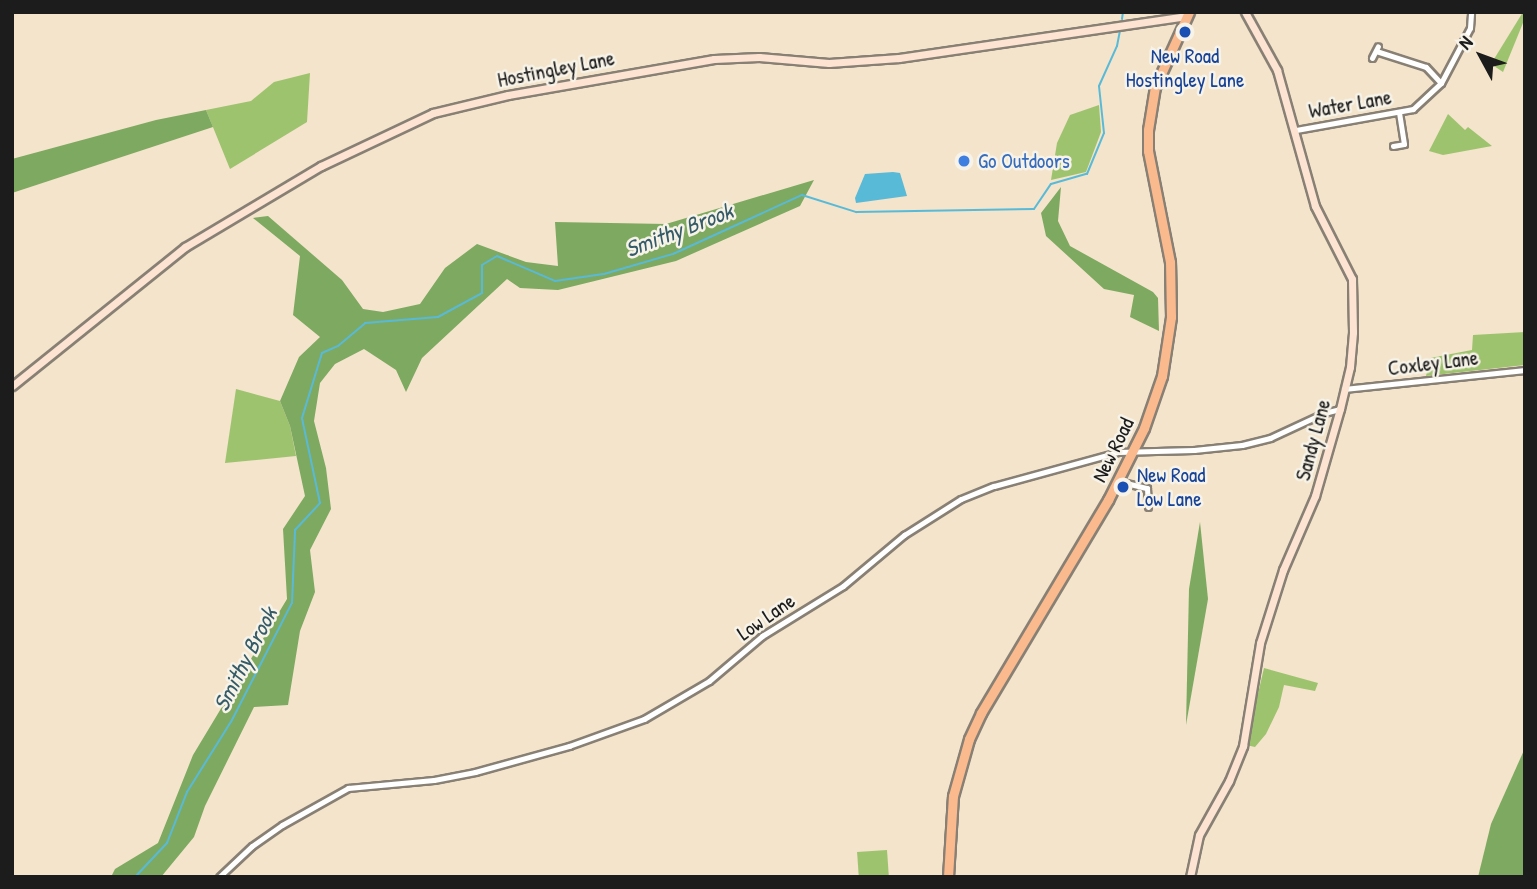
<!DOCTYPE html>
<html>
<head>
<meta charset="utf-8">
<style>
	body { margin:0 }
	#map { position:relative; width:1537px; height:889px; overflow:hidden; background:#f3e4cb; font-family:"Patrick Hand",sans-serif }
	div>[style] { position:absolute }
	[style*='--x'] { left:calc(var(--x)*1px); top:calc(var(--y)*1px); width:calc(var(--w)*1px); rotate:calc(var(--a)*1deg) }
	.green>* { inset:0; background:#9ec36e; transform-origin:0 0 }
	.forest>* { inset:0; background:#7ea961 }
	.water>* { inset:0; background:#59bad7 }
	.stream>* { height:2px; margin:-1px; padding:0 1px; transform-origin:1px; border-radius:1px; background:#59bad7 }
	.roads { filter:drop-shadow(2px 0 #888074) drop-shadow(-2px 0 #888074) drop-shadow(0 2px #888074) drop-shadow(0 -2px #888074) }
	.street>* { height:5px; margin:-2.5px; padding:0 2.5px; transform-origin:2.5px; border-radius:2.5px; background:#fff }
	.secondary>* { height:7px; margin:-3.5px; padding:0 3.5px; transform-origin:3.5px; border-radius:3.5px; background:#fde3d1 }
	.highway>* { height:9px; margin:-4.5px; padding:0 4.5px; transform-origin:4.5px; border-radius:4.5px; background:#fbba8d }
	.dots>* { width:19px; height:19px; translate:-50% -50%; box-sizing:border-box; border:4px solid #f7f3e8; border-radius:50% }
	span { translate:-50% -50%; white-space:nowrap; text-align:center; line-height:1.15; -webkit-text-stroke:5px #f7f3e8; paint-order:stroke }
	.transit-label { font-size:21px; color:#164399 }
	.left { translate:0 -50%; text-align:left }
	.street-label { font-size:21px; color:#1c1c1c }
	.shop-label { font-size:21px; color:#366cbe }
	.water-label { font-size:23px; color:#345b67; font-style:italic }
	.frame { position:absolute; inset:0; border:14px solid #1c1c1c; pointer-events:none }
	.north { position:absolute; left:1446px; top:21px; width:70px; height:70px; -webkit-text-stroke:5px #f7f3e8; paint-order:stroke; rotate:311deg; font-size:19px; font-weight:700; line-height:28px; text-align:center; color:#1c1c1c }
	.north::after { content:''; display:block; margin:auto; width:24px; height:32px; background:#1c1c1c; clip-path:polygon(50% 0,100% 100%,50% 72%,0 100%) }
</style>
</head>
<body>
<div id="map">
	<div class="green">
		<i style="clip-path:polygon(1523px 12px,1525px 18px,1503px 72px,1491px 64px)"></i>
		<i style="clip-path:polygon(310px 73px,307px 122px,230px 169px,206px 110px,251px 101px,274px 82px)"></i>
		<i style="clip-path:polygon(1099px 105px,1101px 132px,1086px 172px,1051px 180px,1057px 143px,1070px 115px)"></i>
		<i style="clip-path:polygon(1448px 114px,1465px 130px,1468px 127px,1492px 146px,1443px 155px,1429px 151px)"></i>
		<i style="clip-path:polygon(1525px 332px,1525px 365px,1426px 376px,1430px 358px,1472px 350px,1473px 335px)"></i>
		<i style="clip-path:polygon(236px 389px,280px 401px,290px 426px,296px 456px,225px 463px)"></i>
		<i style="clip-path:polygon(1264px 668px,1318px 683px,1315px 691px,1284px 685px,1279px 707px,1266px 734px,1255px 747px,1246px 745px)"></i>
		<i style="left:887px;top:850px;width:27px;height:30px;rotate:86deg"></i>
	</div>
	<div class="forest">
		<i style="clip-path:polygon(206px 110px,213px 127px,12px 193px,12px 159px,156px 120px)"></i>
		<i style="clip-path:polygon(814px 180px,800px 206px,676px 261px,558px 290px,520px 288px,507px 279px,422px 358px,406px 392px,396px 370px,364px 349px,335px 364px,320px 383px,314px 421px,326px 468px,331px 509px,310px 550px,315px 592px,300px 631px,288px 705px,254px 707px,205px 806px,194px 837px,161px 877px,111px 877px,115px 869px,158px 843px,193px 755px,287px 599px,283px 529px,305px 496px,290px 426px,280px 401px,299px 357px,320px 337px,293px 315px,300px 256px,253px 218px,268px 216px,342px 280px,363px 309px,383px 312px,420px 304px,445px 268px,477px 244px,526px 262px,558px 266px,555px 222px,666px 224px)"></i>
		<i style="clip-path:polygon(1061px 187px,1058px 221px,1070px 246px,1153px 292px,1158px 298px,1159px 331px,1130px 317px,1134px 295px,1104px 289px,1046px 236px,1041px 213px)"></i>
		<i style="clip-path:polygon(1200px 522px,1208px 599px,1186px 725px,1189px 589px)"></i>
		<i style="clip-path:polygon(1525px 748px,1525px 877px,1478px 877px,1491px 824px)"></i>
	</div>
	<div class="water">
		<i style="clip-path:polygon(893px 172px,900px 173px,907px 196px,856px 203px,855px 198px,865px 174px)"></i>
	</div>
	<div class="stream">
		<i style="--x:1122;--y:19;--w:7;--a:-82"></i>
		<i style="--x:135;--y:877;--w:47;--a:-46.7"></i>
		<i style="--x:167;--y:843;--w:55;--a:-68.6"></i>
		<i style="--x:187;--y:792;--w:85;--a:-58"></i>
		<i style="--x:232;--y:720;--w:131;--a:-62.9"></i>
		<i style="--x:292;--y:603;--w:73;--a:-87.6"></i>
		<i style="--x:295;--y:530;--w:37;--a:-47"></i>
		<i style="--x:320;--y:503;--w:87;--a:-102"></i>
		<i style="--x:302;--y:418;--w:68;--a:-72.9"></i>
		<i style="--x:322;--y:353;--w:17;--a:-24"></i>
		<i style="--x:338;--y:346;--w:35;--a:-40"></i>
		<i style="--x:365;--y:323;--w:73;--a:-4.7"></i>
		<i style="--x:438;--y:317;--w:50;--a:-28.6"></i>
		<i style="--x:482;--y:293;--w:28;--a:-90"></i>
		<i style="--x:482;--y:265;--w:17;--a:-31"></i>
		<i style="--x:497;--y:256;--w:63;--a:23.3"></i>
		<i style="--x:555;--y:281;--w:49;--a:-8.1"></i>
		<i style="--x:604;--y:274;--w:72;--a:-16.2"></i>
		<i style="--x:673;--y:254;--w:142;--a:-24.6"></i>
		<i style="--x:802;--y:195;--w:57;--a:17.5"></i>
		<i style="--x:856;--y:212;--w:178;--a:-1"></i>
		<i style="--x:1034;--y:209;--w:30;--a:-56"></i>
		<i style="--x:1051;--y:184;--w:37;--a:-16"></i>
		<i style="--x:1087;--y:174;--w:44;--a:-67.5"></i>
		<i style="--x:1104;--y:133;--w:47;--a:-96.1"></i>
		<i style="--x:1099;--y:86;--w:44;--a:-65.8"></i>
		<i style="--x:1117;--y:46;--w:16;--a:-79"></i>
	</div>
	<div class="roads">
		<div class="street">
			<i style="--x:1376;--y:51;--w:52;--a:17.7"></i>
			<i style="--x:1426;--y:67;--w:22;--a:47"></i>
			<i style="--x:1372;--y:58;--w:13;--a:-63"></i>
			<i style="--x:1296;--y:130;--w:119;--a:-10.2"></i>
			<i style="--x:1413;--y:109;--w:38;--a:-43"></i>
			<i style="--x:1441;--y:83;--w:62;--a:-62.2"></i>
			<i style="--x:1470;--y:28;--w:16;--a:-86"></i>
			<i style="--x:1393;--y:146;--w:11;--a:-10"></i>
			<i style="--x:1404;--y:144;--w:31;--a:-99"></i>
			<i style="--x:1344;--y:389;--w:182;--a:-6"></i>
			<i style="--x:1118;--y:481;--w:30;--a:14"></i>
			<i style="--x:1147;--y:488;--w:19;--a:87"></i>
			<i style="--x:219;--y:877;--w:45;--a:-43.2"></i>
			<i style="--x:252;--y:846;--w:37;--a:-35"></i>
			<i style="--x:282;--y:825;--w:76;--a:-29.3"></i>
			<i style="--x:348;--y:788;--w:86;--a:-5.3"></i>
			<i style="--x:434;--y:780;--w:42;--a:-11"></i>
			<i style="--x:475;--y:772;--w:98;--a:-15.5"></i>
			<i style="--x:569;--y:746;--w:80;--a:-19.8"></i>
			<i style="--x:644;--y:719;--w:75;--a:-30.3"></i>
			<i style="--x:709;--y:681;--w:70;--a:-40.3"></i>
			<i style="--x:762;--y:636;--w:95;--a:-31.7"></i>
			<i style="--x:843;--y:586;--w:80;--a:-39.9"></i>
			<i style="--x:904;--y:535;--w:67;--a:-32.3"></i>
			<i style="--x:961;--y:499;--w:35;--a:-22"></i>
			<i style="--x:994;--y:486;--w:129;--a:-15.3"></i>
			<i style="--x:1118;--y:452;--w:76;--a:-1.5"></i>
			<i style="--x:1194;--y:450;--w:48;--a:-5.9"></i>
			<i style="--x:1242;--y:445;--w:29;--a:-14"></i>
			<i style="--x:1270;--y:438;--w:60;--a:-24.8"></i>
			<i style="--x:1324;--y:413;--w:16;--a:-14"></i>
		</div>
		<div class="secondary">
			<i style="--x:12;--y:386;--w:222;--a:-38.8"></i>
			<i style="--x:185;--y:247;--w:158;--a:-30.8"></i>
			<i style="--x:321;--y:166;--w:124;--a:-25.3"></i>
			<i style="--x:433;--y:113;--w:77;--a:-13.5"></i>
			<i style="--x:508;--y:95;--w:209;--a:-9.9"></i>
			<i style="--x:714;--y:59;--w:45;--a:-2.5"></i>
			<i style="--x:759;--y:57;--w:70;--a:4.9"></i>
			<i style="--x:829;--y:63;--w:70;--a:-4.1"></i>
			<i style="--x:899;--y:58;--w:291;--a:-8.3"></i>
			<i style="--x:1190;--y:877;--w:43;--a:-77.9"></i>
			<i style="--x:1199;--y:835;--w:62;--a:-60.9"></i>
			<i style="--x:1229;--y:781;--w:38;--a:-68"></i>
			<i style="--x:1243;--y:746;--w:104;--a:-80.6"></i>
			<i style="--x:1260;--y:643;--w:77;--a:-72.5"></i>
			<i style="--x:1283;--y:570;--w:81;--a:-66.6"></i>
			<i style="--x:1315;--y:496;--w:91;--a:-74"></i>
			<i style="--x:1340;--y:409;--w:43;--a:-76.6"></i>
			<i style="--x:1350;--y:367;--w:35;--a:-85"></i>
			<i style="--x:1353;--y:332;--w:53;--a:-91.1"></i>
			<i style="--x:1352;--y:279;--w:82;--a:-116.9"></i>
			<i style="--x:1315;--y:206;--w:141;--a:-105.6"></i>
			<i style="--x:1277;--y:70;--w:66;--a:-118.9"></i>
		</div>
		<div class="highway">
			<i style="--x:948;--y:877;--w:81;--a:-86.5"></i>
			<i style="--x:953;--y:796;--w:59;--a:-74.3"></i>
			<i style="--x:969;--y:739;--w:29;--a:-65"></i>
			<i style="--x:981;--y:713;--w:248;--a:-59.2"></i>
			<i style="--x:1108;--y:500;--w:80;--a:-63.4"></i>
			<i style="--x:1144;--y:428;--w:55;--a:-70.9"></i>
			<i style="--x:1162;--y:376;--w:60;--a:-81.3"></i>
			<i style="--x:1171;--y:317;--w:55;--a:-91"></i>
			<i style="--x:1170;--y:262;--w:113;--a:-101.2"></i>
			<i style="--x:1148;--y:151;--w:21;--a:-90"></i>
			<i style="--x:1148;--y:130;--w:44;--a:-80.8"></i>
			<i style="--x:1155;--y:87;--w:82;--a:-65.6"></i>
		</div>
	</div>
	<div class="dots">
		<i style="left:1185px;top:32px;background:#1a4fb4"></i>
		<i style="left:964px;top:161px;background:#3f7fe0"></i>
		<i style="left:1123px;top:487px;background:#1a4fb4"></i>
	</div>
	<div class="transit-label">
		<span style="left:1185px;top:68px">New Road<br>Hostingley Lane</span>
		<span class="left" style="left:1137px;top:487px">New Road<br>Low Lane</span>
	</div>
	<div class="street-label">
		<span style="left:556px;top:69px;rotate:-11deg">Hostingley Lane</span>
		<span style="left:1350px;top:104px;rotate:-10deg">Water Lane</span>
		<span style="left:1433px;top:363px;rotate:-7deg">Coxley Lane</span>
		<span style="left:1313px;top:440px;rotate:-75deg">Sandy Lane</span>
		<span style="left:1113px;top:450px;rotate:-64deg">New Road</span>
		<span style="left:766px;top:617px;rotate:-35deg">Low Lane</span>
	</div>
	<div class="shop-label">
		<span class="left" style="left:978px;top:161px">Go Outdoors</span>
	</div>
	<div class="water-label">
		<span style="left:679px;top:230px;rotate:-21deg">Smithy Brook</span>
		<span style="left:245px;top:659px;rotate:-63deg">Smithy Brook</span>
	</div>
	<div class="frame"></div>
	<div class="north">N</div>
</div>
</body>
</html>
